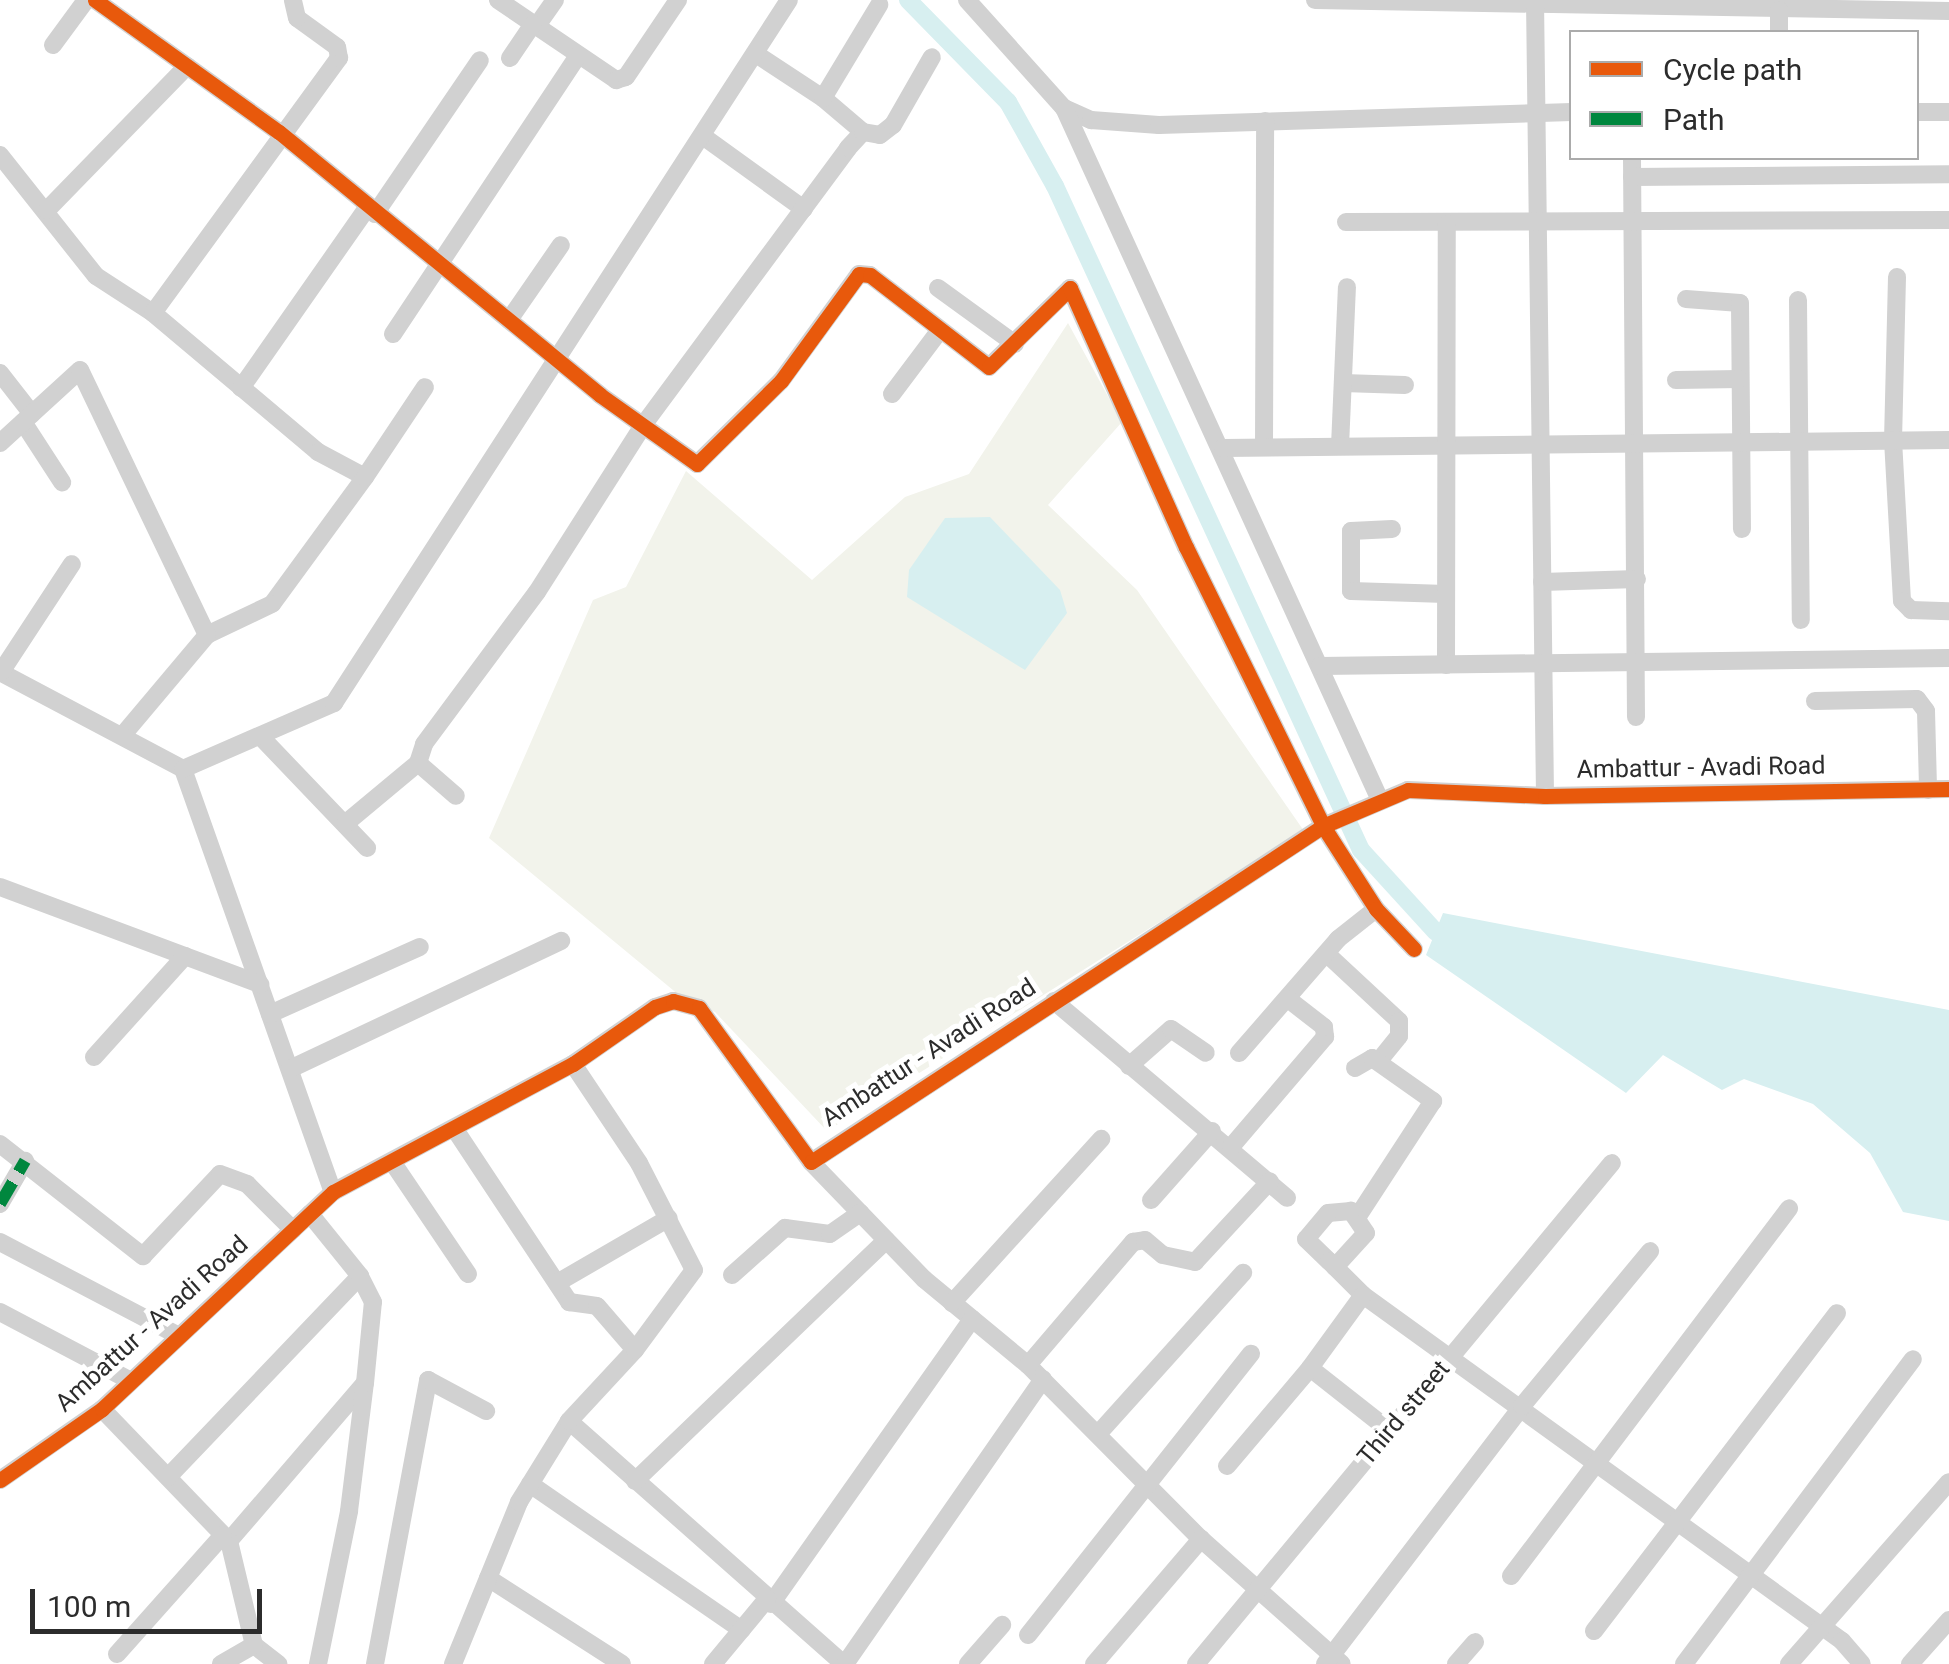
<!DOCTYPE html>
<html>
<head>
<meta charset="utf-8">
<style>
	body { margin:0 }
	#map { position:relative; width:1949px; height:1664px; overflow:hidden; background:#fff; font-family:Roboto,sans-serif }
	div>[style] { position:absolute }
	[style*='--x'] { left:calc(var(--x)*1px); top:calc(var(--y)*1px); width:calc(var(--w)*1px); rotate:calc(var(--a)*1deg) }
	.green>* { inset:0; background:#f2f3eb }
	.water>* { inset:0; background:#d7eff0 }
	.canal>* { height:18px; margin:-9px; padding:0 9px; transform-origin:9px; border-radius:9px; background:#d7eff0 }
	.minor>* { height:18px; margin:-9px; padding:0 9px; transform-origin:9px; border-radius:9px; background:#d1d1d1 }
	.quiet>* { height:12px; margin-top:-6px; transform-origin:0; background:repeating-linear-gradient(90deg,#00873e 0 25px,transparent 0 37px) }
	.cycleway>* { height:15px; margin:-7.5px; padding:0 7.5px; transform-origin:7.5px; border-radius:7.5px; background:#e8590c }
	span { translate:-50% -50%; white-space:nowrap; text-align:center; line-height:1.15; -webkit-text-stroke:10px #fff; paint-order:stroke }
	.street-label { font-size:25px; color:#2c2c2c }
	.legend { position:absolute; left:1569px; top:30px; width:350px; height:130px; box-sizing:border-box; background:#fff; border:2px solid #ababab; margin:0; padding:12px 18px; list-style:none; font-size:30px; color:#2c2c2c }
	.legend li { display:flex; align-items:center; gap:20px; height:50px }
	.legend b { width:50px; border:2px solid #ababab }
	.scale { position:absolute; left:30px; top:1589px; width:232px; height:45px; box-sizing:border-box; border:5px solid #2c2c2c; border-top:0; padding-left:12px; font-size:30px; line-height:35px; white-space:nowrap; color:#2c2c2c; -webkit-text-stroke:8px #fff; paint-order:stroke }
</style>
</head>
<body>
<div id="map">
	<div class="green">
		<i style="clip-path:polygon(1068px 323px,1122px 422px,1048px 505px,1137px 590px,1304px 831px,827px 1131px,715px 1012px,685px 1000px,489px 838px,593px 600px,626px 587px,686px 471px,812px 580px,905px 497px,969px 474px)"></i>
	</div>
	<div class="water">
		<i style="clip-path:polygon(990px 517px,1060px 590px,1067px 613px,1025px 670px,907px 597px,909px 570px,945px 518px)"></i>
		<i style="clip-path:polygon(1443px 913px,1949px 1010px,1949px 1221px,1903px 1212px,1870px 1153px,1813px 1104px,1744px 1079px,1722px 1090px,1663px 1055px,1626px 1093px,1426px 955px)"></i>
	</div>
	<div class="canal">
		<i style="--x:908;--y:0;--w:143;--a:45.6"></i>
		<i style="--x:1008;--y:102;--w:96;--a:60.8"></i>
		<i style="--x:1055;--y:186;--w:731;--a:65.26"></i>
		<i style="--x:1361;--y:850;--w:111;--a:47.6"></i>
	</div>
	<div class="minor">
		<i style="--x:95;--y:0;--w:226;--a:35.7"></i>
		<i style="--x:279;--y:132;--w:415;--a:39.3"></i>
		<i style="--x:600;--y:395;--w:119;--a:35.4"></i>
		<i style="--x:697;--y:464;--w:118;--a:-44.7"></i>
		<i style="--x:781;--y:381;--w:132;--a:-53.9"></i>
		<i style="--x:859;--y:274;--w:11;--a:5"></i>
		<i style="--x:870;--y:275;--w:150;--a:37.7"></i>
		<i style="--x:989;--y:367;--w:113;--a:-44.3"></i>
		<i style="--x:1070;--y:288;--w:284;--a:65.9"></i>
		<i style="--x:1186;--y:547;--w:311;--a:63.8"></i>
		<i style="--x:1323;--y:826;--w:98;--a:57.4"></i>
		<i style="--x:1376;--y:909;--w:55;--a:46.5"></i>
		<i style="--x:498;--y:0;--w:143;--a:34.1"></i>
		<i style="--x:616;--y:80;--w:10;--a:-17"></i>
		<i style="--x:626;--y:77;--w:93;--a:-56"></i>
		<i style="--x:967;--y:0;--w:145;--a:48.1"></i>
		<i style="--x:1064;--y:108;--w:30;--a:24"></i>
		<i style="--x:1091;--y:120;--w:68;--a:4.2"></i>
		<i style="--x:1159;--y:125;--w:413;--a:-1.8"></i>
		<i style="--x:1315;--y:0;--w:634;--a:0.99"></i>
		<i style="--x:1535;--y:0;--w:796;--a:89.28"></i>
		<i style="--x:1779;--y:10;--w:22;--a:90"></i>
		<i style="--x:536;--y:27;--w:33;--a:-55"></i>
		<i style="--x:53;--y:45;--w:56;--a:-53.7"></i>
		<i style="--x:756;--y:54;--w:80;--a:33.3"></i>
		<i style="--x:510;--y:58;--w:41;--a:-55.9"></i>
		<i style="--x:1064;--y:108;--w:761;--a:65.46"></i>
		<i style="--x:1916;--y:112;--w:33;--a:0"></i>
		<i style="--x:863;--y:132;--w:52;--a:-139.6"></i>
		<i style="--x:823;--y:98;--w:109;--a:-58.9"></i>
		<i style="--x:704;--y:137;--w:123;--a:35.8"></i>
		<i style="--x:0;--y:155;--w:154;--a:51.6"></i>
		<i style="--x:96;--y:276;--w:68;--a:33"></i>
		<i style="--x:153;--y:313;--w:216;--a:40.1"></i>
		<i style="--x:318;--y:452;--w:53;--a:28"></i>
		<i style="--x:365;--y:477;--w:157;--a:126.2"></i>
		<i style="--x:272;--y:604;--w:72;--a:154.5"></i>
		<i style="--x:207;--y:635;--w:132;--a:130.1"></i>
		<i style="--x:1632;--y:158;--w:559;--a:89.59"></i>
		<i style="--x:1632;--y:177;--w:317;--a:-0.5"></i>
		<i style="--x:47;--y:210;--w:201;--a:-45.8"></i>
		<i style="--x:375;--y:214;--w:186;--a:-55.7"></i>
		<i style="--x:1346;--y:222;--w:603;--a:-0.19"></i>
		<i style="--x:1897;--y:277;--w:163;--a:91.4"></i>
		<i style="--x:1893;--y:440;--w:161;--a:86.8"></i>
		<i style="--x:1902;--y:601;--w:13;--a:45"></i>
		<i style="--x:1911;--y:610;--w:38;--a:2"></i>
		<i style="--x:938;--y:288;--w:95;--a:36"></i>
		<i style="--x:1686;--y:299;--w:54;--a:4.2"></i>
		<i style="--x:1740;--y:303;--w:226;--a:89.5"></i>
		<i style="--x:1798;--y:300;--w:320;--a:89.5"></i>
		<i style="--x:153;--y:313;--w:316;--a:-53.9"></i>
		<i style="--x:339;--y:58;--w:11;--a:-100"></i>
		<i style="--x:337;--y:47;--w:49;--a:-144.1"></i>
		<i style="--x:297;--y:18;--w:18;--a:-103"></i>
		<i style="--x:509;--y:320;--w:91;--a:-55.3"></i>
		<i style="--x:393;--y:334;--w:333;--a:-56.4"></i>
		<i style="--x:0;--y:373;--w:52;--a:52"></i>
		<i style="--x:1676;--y:380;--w:63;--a:-0.9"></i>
		<i style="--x:1343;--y:383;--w:62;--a:1.8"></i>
		<i style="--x:241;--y:388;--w:220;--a:-55"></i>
		<i style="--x:892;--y:394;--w:80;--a:-53.1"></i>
		<i style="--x:23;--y:422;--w:72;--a:57"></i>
		<i style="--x:0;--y:443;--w:108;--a:-42.4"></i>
		<i style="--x:80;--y:370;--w:294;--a:64.4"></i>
		<i style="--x:1340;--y:446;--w:159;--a:-87.5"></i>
		<i style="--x:1264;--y:447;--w:326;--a:-89.8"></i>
		<i style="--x:1223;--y:448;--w:726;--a:-0.63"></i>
		<i style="--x:365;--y:477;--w:108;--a:-56.3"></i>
		<i style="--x:1392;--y:529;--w:41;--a:177.2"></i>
		<i style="--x:1351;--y:531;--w:60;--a:90"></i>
		<i style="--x:1351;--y:591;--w:95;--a:1.8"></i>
		<i style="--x:1542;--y:582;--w:95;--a:-1.8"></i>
		<i style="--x:1446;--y:665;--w:441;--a:-89.9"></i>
		<i style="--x:1320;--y:666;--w:629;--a:-0.73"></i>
		<i style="--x:0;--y:672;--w:207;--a:27.9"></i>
		<i style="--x:183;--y:769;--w:449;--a:70.5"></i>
		<i style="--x:1;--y:672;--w:129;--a:-56.7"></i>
		<i style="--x:1815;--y:701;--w:102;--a:-1.1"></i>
		<i style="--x:1917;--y:699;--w:15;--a:53"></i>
		<i style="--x:1926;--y:711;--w:79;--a:88.5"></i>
		<i style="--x:260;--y:736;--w:155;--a:46.3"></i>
		<i style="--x:418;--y:763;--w:50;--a:41"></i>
		<i style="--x:183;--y:769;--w:165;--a:-23.6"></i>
		<i style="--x:334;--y:703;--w:837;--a:-57.09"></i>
		<i style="--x:346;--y:823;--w:94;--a:-39.8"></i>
		<i style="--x:418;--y:763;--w:20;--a:-72"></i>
		<i style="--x:424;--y:744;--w:189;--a:-53.4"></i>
		<i style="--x:537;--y:592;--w:199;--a:-57.5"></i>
		<i style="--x:644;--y:424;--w:343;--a:-53.5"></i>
		<i style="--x:848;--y:148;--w:22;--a:-47"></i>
		<i style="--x:863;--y:132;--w:17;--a:10"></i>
		<i style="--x:880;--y:135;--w:16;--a:-38"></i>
		<i style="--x:893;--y:125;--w:78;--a:-60.2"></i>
		<i style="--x:0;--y:887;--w:278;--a:20.5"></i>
		<i style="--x:1328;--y:955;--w:97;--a:42.9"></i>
		<i style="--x:1399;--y:1021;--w:15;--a:90"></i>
		<i style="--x:1399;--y:1036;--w:32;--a:129"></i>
		<i style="--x:1054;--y:1001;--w:305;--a:40.2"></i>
		<i style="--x:270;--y:1014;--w:164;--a:-24.1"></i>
		<i style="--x:1239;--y:1053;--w:151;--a:-49"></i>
		<i style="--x:1338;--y:939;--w:48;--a:-38.3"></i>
		<i style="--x:94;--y:1057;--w:136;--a:-48"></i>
		<i style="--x:1129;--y:1066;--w:56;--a:-41.4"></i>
		<i style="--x:1171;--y:1029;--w:42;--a:34.4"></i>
		<i style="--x:1355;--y:1068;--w:20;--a:-30"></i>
		<i style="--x:1372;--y:1058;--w:75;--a:35.2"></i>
		<i style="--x:1433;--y:1101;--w:137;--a:123.1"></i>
		<i style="--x:290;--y:1069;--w:300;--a:-25.3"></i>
		<i style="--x:454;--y:1128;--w:209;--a:56.5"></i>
		<i style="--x:569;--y:1302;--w:28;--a:8"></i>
		<i style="--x:597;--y:1306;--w:58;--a:49.2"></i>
		<i style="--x:0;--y:1144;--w:182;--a:38.1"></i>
		<i style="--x:143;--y:1256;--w:112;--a:-46.8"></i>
		<i style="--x:220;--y:1174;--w:29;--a:20"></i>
		<i style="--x:247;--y:1184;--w:65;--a:45"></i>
		<i style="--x:1231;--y:1147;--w:145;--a:-49.5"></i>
		<i style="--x:1325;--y:1037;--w:10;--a:-96"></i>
		<i style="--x:1324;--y:1027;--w:46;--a:-142.1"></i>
		<i style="--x:811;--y:1162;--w:163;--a:46"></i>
		<i style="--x:924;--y:1279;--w:135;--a:39.6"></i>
		<i style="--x:1028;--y:1365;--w:245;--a:45.2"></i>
		<i style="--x:1201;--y:1539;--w:188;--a:41.6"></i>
		<i style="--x:393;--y:1163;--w:134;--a:56"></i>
		<i style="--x:1151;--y:1200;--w:92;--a:-48.5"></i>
		<i style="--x:0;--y:1204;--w:50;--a:-59.8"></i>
		<i style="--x:0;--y:1242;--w:202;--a:27.7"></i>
		<i style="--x:1335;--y:1267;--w:46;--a:-47.6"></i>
		<i style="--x:1366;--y:1233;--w:27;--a:-124"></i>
		<i style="--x:1351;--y:1211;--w:23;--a:175"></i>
		<i style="--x:1328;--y:1213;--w:34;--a:130"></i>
		<i style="--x:1306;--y:1239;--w:32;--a:44"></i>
		<i style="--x:1329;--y:1261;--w:48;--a:45"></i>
		<i style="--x:1363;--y:1295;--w:591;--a:35.84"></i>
		<i style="--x:1842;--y:1641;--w:30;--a:49"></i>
		<i style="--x:732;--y:1275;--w:71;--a:-41.6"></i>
		<i style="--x:785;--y:1228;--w:45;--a:7.6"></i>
		<i style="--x:830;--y:1234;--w:37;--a:-35"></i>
		<i style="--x:557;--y:1283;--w:129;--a:-30.1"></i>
		<i style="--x:1363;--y:1295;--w:90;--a:126"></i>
		<i style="--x:1310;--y:1368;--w:102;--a:38.2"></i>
		<i style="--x:952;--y:1303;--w:222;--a:-47.7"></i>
		<i style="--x:0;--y:1312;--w:148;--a:27.8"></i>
		<i style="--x:1028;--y:1365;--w:162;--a:-49.5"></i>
		<i style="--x:1133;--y:1242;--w:12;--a:-9"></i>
		<i style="--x:1145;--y:1240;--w:23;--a:40"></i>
		<i style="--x:1163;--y:1255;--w:33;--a:12"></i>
		<i style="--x:1195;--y:1262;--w:110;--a:-47.2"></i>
		<i style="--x:102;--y:1409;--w:183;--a:46.1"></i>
		<i style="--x:229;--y:1541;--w:207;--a:-49.3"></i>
		<i style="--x:569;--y:1421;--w:367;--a:41.5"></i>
		<i style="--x:1098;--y:1434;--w:217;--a:-48"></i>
		<i style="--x:1227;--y:1466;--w:128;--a:-49.7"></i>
		<i style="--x:168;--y:1477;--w:278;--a:-46.3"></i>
		<i style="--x:360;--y:1276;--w:80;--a:-128.9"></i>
		<i style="--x:0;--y:1480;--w:124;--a:-34.8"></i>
		<i style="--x:102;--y:1409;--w:317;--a:-43.2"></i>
		<i style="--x:333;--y:1192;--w:272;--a:-28.1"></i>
		<i style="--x:573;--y:1064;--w:100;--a:-34.8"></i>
		<i style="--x:655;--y:1007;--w:19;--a:-18"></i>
		<i style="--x:673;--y:1001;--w:27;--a:15"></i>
		<i style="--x:699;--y:1008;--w:190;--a:54"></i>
		<i style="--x:811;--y:1162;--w:612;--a:-33.27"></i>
		<i style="--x:1323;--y:826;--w:92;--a:-23"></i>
		<i style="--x:1408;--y:790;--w:137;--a:2.5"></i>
		<i style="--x:1545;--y:796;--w:404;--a:-1"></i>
		<i style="--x:635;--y:1481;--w:348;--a:-43.8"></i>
		<i style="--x:530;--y:1484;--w:257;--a:34.6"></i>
		<i style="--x:229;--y:1541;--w:107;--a:76.5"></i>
		<i style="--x:254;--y:1645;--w:31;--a:38"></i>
		<i style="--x:1511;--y:1576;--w:461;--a:-52.9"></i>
		<i style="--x:488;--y:1578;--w:159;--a:32.7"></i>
		<i style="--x:771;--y:1604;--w:349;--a:-54.8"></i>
		<i style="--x:1594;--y:1631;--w:400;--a:-52.6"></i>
		<i style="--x:1028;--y:1635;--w:359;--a:-51.6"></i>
		<i style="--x:117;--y:1654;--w:159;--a:-48.3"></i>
		<i style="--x:221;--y:1664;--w:38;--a:-30"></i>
		<i style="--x:318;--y:1664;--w:156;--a:-78.5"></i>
		<i style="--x:349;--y:1511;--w:129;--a:-82.9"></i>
		<i style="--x:365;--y:1383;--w:81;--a:-84.4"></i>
		<i style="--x:373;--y:1302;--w:29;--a:-117"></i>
		<i style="--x:375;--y:1664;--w:289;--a:-79.4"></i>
		<i style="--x:428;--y:1380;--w:66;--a:28.1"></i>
		<i style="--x:453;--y:1664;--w:175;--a:-67.8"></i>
		<i style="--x:519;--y:1502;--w:95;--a:-58.3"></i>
		<i style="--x:569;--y:1421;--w:97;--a:-47.1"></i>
		<i style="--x:635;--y:1350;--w:99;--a:-53.6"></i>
		<i style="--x:694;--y:1270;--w:120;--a:-117.2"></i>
		<i style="--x:639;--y:1163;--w:119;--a:-123.7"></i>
		<i style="--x:713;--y:1664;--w:85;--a:-50.3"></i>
		<i style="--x:845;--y:1664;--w:347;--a:-55.2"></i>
		<i style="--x:968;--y:1664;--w:52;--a:-48.9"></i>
		<i style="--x:1094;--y:1664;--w:165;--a:-49.4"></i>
		<i style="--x:1196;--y:1664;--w:651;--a:-50.3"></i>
		<i style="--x:1325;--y:1664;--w:325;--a:-52.6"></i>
		<i style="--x:1522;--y:1406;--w:201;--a:-50.4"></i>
		<i style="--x:1456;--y:1664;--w:29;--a:-49"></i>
		<i style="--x:1684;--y:1664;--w:381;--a:-53.1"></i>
		<i style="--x:1789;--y:1664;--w:242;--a:-48.7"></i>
		<i style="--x:1910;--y:1664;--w:59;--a:-48.4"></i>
	</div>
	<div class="quiet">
		<i style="--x:0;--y:1204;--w:50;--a:-59.8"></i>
	</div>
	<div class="cycleway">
		<i style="--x:95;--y:0;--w:226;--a:35.7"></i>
		<i style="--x:279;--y:132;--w:415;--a:39.3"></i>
		<i style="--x:600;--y:395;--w:119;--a:35.4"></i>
		<i style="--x:697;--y:464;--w:118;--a:-44.7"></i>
		<i style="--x:781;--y:381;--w:132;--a:-53.9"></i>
		<i style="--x:859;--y:274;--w:11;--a:5"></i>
		<i style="--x:870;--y:275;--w:150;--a:37.7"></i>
		<i style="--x:989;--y:367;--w:113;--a:-44.3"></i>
		<i style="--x:1070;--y:288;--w:284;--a:65.9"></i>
		<i style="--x:1186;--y:547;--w:311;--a:63.8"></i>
		<i style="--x:1323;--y:826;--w:98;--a:57.4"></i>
		<i style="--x:1376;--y:909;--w:55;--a:46.5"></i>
		<i style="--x:0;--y:1480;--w:124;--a:-34.8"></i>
		<i style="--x:102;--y:1409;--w:317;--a:-43.2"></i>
		<i style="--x:333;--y:1192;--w:272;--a:-28.1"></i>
		<i style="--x:573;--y:1064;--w:100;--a:-34.8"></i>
		<i style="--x:655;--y:1007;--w:19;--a:-18"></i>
		<i style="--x:673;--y:1001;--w:27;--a:15"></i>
		<i style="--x:699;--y:1008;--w:190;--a:54"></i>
		<i style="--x:811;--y:1162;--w:612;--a:-33.27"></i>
		<i style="--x:1323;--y:826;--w:92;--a:-23"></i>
		<i style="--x:1408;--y:790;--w:137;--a:2.5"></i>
		<i style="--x:1545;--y:796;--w:404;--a:-1"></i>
	</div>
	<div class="street-label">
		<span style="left:1701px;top:768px;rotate:-1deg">Ambattur - Avadi Road</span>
		<span style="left:929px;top:1053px;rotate:-33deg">Ambattur - Avadi Road</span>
		<span style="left:152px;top:1324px;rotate:-42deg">Ambattur - Avadi Road</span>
		<span style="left:1404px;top:1413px;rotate:-50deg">Third street</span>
	</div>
	<ul class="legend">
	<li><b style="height:12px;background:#e8590c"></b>Cycle path</li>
	<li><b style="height:12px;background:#00873e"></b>Path</li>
	</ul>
	<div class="scale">100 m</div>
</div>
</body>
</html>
